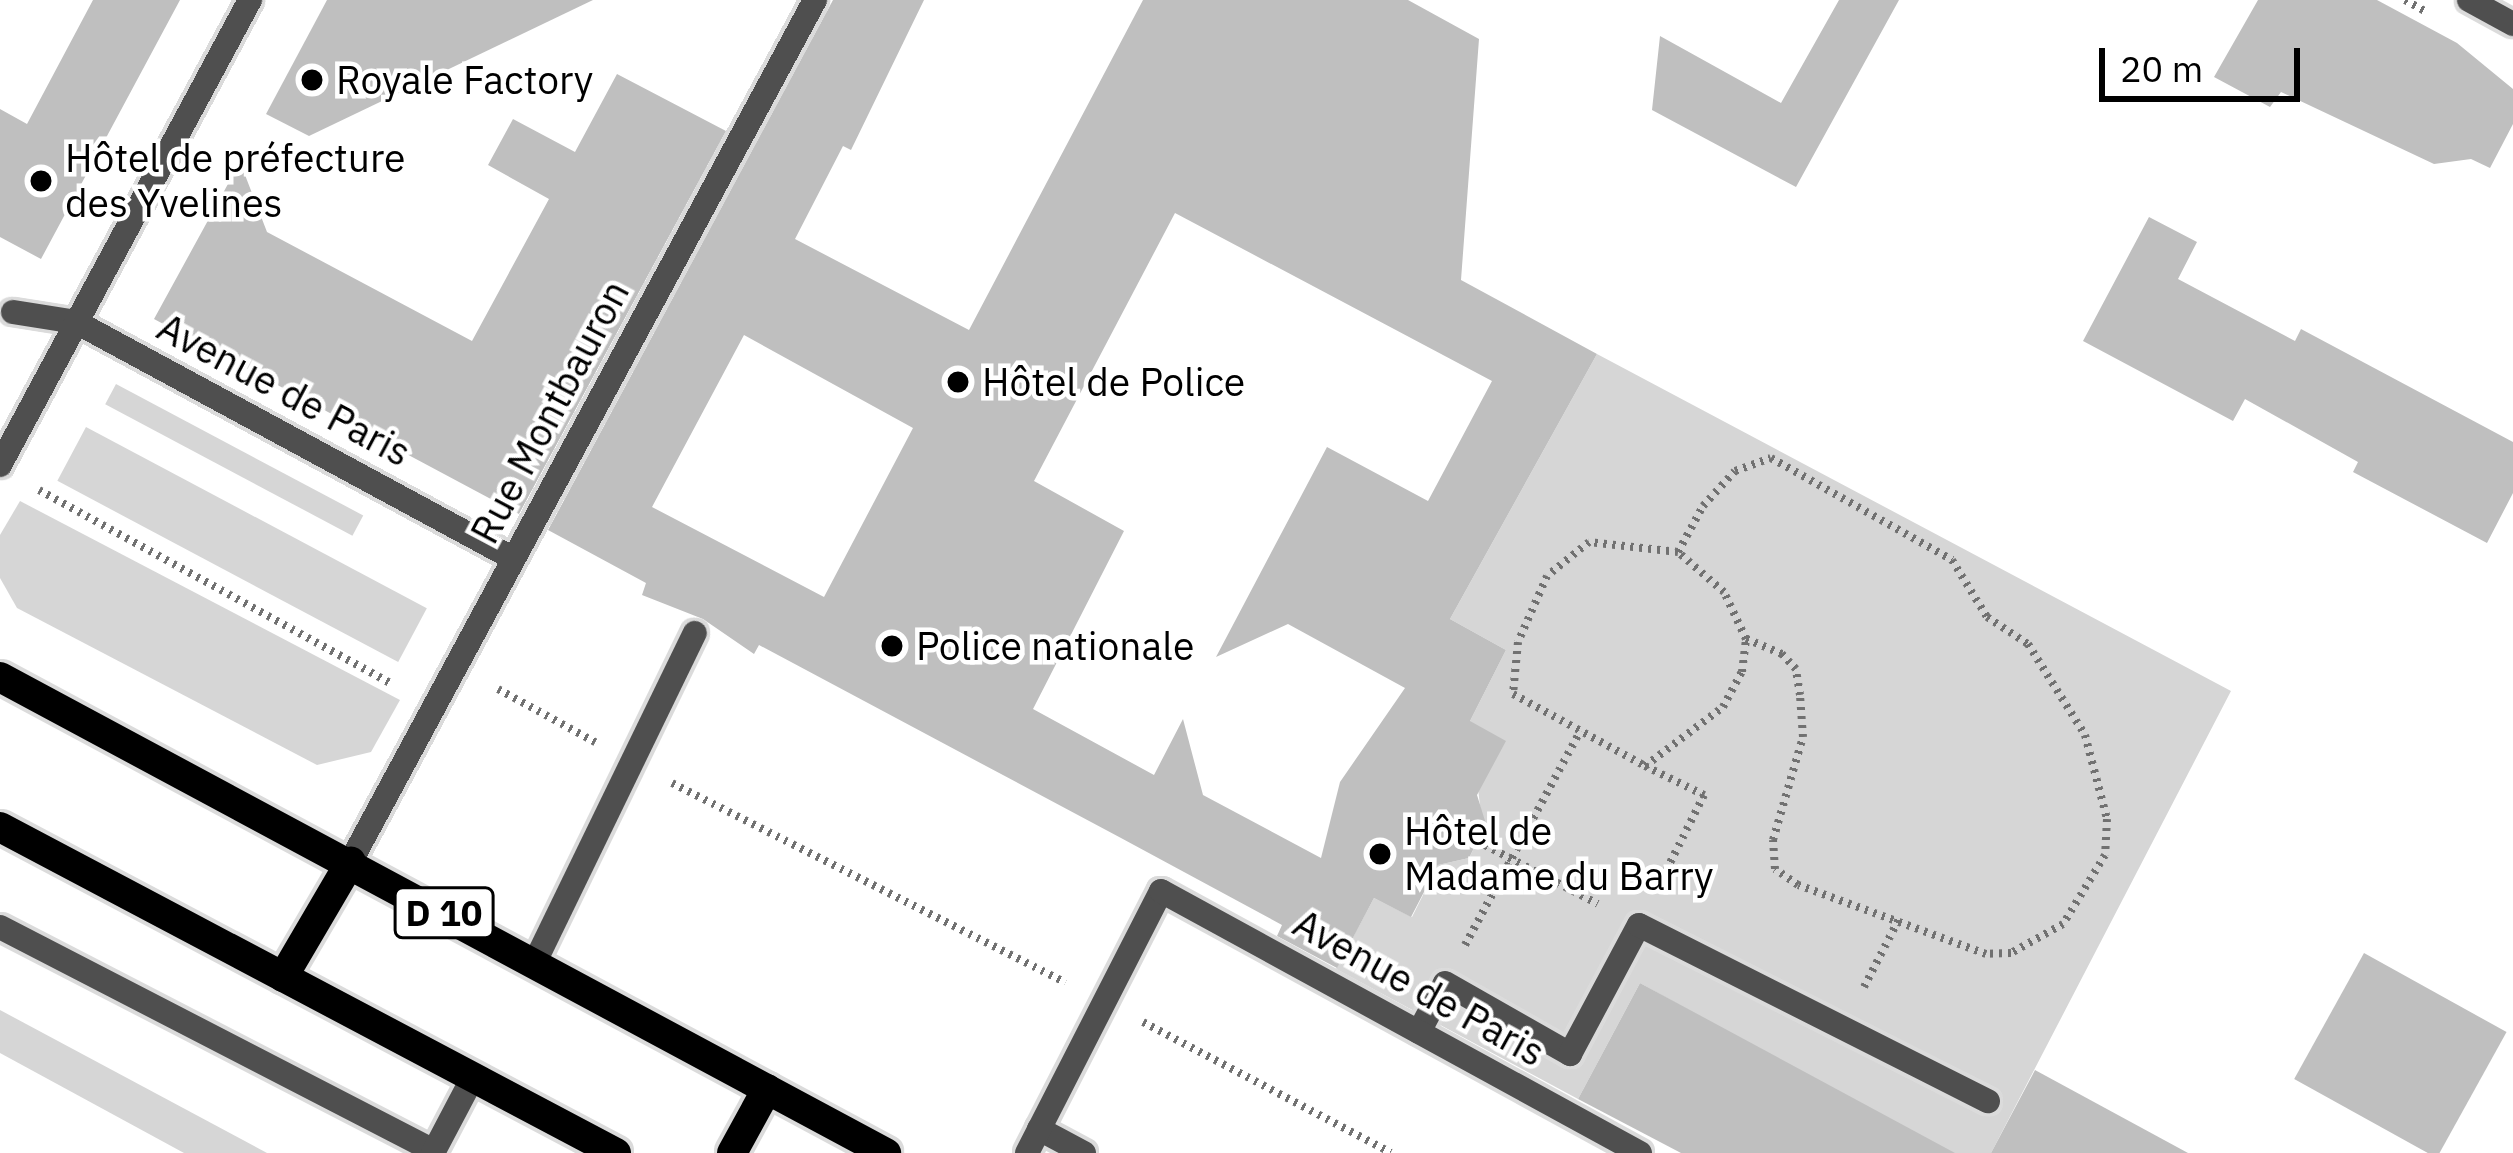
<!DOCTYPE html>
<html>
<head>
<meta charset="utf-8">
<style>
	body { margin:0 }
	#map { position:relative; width:2513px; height:1153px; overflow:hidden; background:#fff; font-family:"IBM Plex Sans",sans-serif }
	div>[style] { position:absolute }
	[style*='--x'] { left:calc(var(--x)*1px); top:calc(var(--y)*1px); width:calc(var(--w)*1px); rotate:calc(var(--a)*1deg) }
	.green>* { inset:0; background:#d6d6d6; transform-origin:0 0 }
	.building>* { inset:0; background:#bfbfbf; transform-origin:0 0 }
	.path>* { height:8px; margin-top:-4px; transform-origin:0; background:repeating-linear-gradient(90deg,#717171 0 3px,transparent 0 9px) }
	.roads { filter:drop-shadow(3px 0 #dbdbdb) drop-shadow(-3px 0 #dbdbdb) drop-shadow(0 3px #dbdbdb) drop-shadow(0 -3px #dbdbdb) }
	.lane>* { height:24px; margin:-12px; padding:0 12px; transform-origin:12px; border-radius:12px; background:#4f4f4f }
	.street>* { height:24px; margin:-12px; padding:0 12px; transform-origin:12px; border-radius:12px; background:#4f4f4f }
	.primary>* { height:30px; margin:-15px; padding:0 15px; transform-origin:15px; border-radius:15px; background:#000 }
	.dots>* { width:33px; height:33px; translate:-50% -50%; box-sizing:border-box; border:6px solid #fff; border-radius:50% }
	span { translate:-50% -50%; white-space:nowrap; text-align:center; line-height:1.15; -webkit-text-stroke:9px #fff; paint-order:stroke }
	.shield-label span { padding:3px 9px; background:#fff; border:3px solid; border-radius:9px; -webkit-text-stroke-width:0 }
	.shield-label { font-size:36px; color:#000; font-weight:700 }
	.poi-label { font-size:39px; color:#000 }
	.left { translate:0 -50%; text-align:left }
	.street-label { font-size:39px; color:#000 }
	.scale { position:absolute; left:2099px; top:48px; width:201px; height:54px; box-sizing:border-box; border:6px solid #000; border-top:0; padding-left:15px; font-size:36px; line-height:42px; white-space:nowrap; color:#000; -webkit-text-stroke:9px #fff; paint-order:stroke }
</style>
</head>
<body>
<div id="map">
	<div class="green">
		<i style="clip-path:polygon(1597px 354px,2231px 691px,1991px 1153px,1946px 1153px,1640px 983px,1578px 1099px,1336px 969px,1374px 898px,1412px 917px,1438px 865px,1469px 858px,1483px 831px,1470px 721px,1506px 650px,1450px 619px)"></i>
		<i style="left:116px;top:384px;width:280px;height:23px;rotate:28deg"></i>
		<i style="left:86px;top:427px;width:386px;height:61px;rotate:28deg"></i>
		<i style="clip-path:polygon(20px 501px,400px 700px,371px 752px,317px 765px,17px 608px,0 578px,0 535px)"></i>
		<i style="clip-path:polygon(0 1010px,267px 1153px,184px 1153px,0 1053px)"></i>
	</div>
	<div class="building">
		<i style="clip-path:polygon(93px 0,180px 0,41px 259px,0 237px,0 109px,27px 124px)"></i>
		<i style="clip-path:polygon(327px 0,593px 0,309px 136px,266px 114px)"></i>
		<i style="clip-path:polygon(evenodd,833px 0,924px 0,851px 150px,843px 146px,795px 239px,969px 330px,1143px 0,1408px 0,1479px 39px,1461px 280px,1597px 354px,1450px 619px,1506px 650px,1470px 721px,1506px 741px,1477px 795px,1486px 824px,1469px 858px,1438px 865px,1411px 917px,1374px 898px,1337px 968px,1277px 936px,1282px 925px,1121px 838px,759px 645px,754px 654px,703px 619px,642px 595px,646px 583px,548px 530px,833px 0,1175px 213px,1492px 381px,1428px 501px,1327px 447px,1216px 657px,1288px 624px,1405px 688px,1340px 782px,1321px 858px,1203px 795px,1183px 719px,1154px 775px,1033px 709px,1124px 531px,1034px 481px,1175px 213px,833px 0,744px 335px,913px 428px,824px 597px,652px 507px,744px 335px)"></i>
		<i style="clip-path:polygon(1839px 0,1899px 0,1796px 187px,1652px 110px,1660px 36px,1781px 103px)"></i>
		<i style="clip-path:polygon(2258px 0,2377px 0,2457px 43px,2513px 89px,2513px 124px,2490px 168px,2471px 159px,2434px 164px,2281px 92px,2270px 107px,2214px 77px)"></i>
		<i style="clip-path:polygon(617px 74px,726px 131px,519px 514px,154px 319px,240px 162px,267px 232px,472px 341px,549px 199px,488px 165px,513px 119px,575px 152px)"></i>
		<i style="clip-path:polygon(2149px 217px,2197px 242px,2178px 279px,2295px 341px,2301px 329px,2513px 442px,2513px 493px,2487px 543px,2353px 472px,2358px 462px,2245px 399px,2233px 421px,2083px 341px)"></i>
		<i style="left:2364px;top:953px;width:163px;height:144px;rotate:29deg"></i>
		<i style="clip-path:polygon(1640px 983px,1955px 1153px,1681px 1153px,1578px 1099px)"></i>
		<i style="clip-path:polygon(2035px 1070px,2188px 1153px,1991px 1153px)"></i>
	</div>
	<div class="path">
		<i style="--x:2405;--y:0;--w:23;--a:29"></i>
		<i style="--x:39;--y:490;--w:404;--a:28.8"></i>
		<i style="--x:1678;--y:552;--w:52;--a:-61.5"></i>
		<i style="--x:1703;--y:506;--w:47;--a:-47.6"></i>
		<i style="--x:1735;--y:471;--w:38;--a:-20"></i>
		<i style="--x:1771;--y:458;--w:208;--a:29.4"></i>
		<i style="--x:1952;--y:560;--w:67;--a:58.4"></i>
		<i style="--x:1987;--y:617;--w:49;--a:33.4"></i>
		<i style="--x:2028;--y:644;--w:107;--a:57.9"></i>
		<i style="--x:2085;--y:735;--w:87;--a:75.3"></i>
		<i style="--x:2107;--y:819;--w:36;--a:93"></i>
		<i style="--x:2105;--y:855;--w:81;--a:121.3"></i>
		<i style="--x:2063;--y:924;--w:60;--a:150.9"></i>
		<i style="--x:2011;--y:953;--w:25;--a:178"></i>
		<i style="--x:1986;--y:954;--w:200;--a:-159.8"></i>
		<i style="--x:1798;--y:885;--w:28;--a:-145"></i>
		<i style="--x:1775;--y:869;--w:29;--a:-94"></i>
		<i style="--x:1773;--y:840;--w:107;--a:-73.8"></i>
		<i style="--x:1803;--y:737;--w:42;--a:-94.1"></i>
		<i style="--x:1800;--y:695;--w:26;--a:-99"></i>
		<i style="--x:1796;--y:669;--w:21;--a:-133"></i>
		<i style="--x:1782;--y:654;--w:39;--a:-157"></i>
		<i style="--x:498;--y:689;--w:111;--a:28.7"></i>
		<i style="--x:1645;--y:766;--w:98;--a:-37.1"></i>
		<i style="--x:1723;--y:707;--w:40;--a:-62"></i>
		<i style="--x:1742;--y:672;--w:33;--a:-83"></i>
		<i style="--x:1746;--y:639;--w:52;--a:-115.1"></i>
		<i style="--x:1724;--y:592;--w:61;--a:-139"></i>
		<i style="--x:1678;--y:552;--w:90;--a:-173.6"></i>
		<i style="--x:1589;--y:542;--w:54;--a:141"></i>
		<i style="--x:1547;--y:576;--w:72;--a:113.7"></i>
		<i style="--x:1518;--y:642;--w:52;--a:95.5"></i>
		<i style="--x:1513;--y:694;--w:150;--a:28.6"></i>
		<i style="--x:1645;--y:766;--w:66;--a:26.2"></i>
		<i style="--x:1704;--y:795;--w:98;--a:116.6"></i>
		<i style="--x:672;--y:783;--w:441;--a:26.9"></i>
		<i style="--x:1477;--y:841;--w:136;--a:27.5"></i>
		<i style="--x:1465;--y:945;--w:243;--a:-61.7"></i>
		<i style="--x:1864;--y:987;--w:76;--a:-62.8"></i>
		<i style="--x:1143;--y:1022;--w:280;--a:27.8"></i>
	</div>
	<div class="roads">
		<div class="lane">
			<i style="--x:0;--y:927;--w:488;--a:27.3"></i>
			<i style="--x:534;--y:964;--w:368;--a:-64.1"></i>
			<i style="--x:1419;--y:1032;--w:55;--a:-62"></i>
			<i style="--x:1445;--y:983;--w:144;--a:29.6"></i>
			<i style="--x:1570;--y:1054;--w:146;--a:-61.9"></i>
			<i style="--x:1639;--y:925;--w:391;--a:26.8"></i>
			<i style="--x:1039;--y:1129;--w:51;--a:28.1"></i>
			<i style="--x:433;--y:1153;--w:84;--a:-62.2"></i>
			<i style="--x:1027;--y:1153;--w:294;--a:-62.9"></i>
		</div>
		<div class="street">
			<i style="--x:2469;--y:0;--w:50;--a:28.6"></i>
			<i style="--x:13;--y:312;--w:64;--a:9"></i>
			<i style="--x:76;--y:322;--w:496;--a:28.4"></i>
			<i style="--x:0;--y:465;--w:528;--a:-61.74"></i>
			<i style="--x:351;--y:861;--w:978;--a:-61.68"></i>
			<i style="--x:1161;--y:891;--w:546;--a:28.68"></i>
		</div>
		<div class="primary">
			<i style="--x:0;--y:677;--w:1006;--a:28.25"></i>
			<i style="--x:0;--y:827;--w:697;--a:27.89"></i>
			<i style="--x:283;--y:977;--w:134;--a:-59.6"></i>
			<i style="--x:732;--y:1153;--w:73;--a:-61.3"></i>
		</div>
	</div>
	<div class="dots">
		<i style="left:312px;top:80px;background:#000"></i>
		<i style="left:41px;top:181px;background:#000"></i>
		<i style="left:958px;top:382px;background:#000"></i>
		<i style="left:892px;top:646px;background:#000"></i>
		<i style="left:1380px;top:854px;background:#000"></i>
	</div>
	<div class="shield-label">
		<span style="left:444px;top:913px">D 10</span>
	</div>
	<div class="poi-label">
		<span class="left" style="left:336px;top:80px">Royale Factory</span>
		<span class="left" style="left:65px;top:181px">Hôtel de préfecture<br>des Yvelines</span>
		<span class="left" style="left:982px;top:382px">Hôtel de Police</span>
		<span class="left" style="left:916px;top:646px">Police nationale</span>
		<span class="left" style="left:1404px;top:854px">Hôtel de<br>Madame du Barry</span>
	</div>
	<div class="street-label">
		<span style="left:284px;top:390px;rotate:28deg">Avenue de Paris</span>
		<span style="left:550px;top:412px;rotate:-62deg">Rue Montbauron</span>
		<span style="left:1419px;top:988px;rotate:29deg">Avenue de Paris</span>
	</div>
	<div class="scale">20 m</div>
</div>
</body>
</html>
